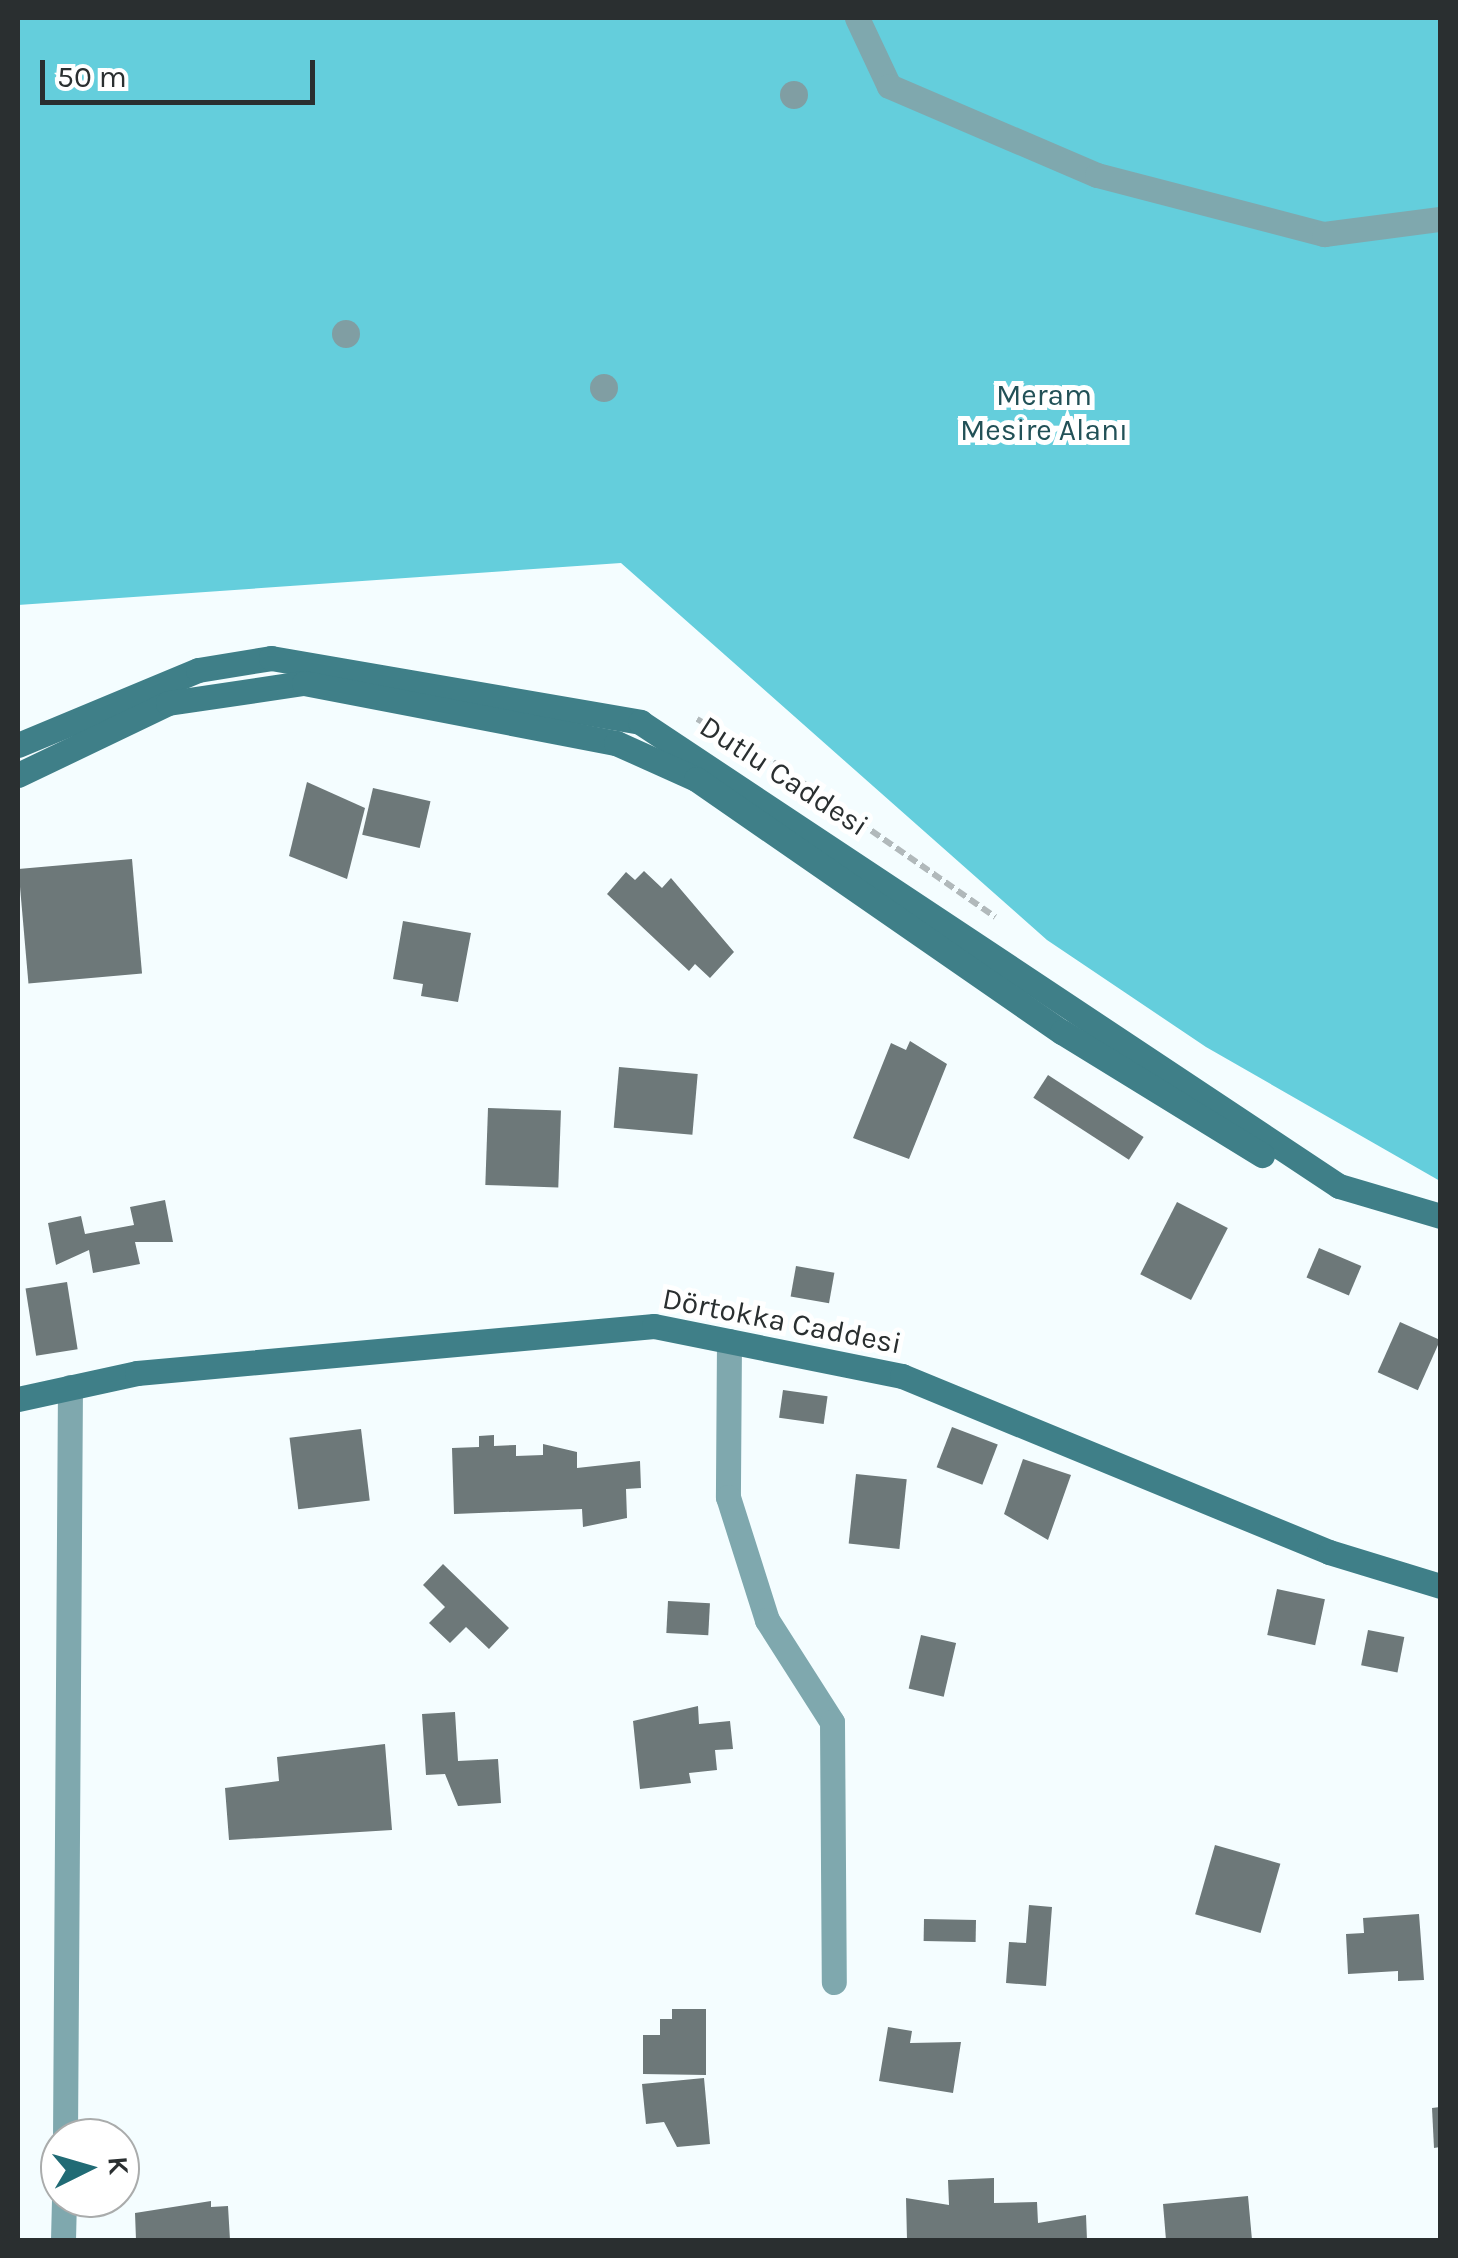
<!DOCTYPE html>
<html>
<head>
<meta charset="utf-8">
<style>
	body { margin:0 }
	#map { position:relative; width:1458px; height:2258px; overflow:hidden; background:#f4fdff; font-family:Karla,sans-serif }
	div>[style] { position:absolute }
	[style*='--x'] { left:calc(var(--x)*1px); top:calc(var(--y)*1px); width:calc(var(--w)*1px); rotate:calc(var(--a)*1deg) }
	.forest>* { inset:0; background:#64cedc }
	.building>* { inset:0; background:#6d7879; transform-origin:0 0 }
	.path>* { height:6px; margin-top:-3px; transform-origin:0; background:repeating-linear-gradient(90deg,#b1b9bb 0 10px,transparent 0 15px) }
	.street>* { height:25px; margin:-12.5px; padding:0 12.5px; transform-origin:12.5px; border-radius:12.5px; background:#7fa8ae }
	.secondary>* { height:25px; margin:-12.5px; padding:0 12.5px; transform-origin:12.5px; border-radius:12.5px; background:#3f7f88 }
	.trees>* { width:28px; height:28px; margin:-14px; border-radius:50%; background:#809ea3 }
	span { translate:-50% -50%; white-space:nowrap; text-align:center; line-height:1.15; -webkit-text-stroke:10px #fff; paint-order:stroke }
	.park-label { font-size:30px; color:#225157 }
	.street-label { font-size:30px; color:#2a2f30 }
	.frame { position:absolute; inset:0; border:20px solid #2a2f30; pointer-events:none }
	.north { position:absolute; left:40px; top:2118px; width:100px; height:100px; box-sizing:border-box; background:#fff; border:2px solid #aaacac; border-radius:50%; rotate:85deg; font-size:28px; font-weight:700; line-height:40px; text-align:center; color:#2a2f30 }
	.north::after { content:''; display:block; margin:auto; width:35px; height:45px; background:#216b75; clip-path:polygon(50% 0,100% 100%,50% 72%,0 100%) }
	.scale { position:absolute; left:40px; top:60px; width:275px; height:45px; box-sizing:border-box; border:5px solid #2a2f30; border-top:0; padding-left:12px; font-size:30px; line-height:35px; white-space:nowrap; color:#2a2f30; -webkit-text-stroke:8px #fff; paint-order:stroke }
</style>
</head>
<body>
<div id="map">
	<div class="forest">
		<i style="clip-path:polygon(18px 18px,1440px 18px,1440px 1181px,1206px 1047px,1047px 940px,621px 563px,18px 605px)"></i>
	</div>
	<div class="building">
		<i style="clip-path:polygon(307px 782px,365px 808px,347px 879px,289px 856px)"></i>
		<i style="left:373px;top:788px;width:59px;height:48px;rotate:13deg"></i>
		<i style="left:132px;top:859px;width:115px;height:114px;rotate:85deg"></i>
		<i style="clip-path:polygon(644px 871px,662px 888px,671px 878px,734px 952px,710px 978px,695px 964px,689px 971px,607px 894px,626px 872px,635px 880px)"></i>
		<i style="clip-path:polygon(403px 921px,471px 933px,458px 1002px,421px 996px,423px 984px,393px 979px)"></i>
		<i style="clip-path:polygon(910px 1041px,947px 1064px,909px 1159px,853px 1138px,891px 1043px,906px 1050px)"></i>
		<i style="left:619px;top:1067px;width:79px;height:61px;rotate:5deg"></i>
		<i style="left:1048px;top:1075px;width:114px;height:27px;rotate:33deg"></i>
		<i style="left:488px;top:1108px;width:73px;height:77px;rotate:2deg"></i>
		<i style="clip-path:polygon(165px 1200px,173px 1242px,135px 1242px,140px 1264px,93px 1273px,89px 1250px,56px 1265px,48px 1223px,81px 1216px,85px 1234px,134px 1225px,130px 1207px)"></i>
		<i style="left:1177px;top:1202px;width:57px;height:81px;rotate:27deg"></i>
		<i style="left:1319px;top:1248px;width:46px;height:32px;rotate:23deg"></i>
		<i style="left:796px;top:1266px;width:39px;height:31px;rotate:10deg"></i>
		<i style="left:67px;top:1282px;width:68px;height:42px;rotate:81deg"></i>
		<i style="left:1400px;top:1322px;width:44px;height:55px;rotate:24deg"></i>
		<i style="left:783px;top:1390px;width:45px;height:28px;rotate:8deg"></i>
		<i style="left:952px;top:1427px;width:49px;height:43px;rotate:21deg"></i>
		<i style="left:361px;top:1429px;width:72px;height:72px;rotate:83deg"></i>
		<i style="clip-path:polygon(494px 1435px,494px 1446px,516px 1445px,516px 1456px,543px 1455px,543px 1444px,577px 1452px,577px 1468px,640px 1461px,641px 1488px,626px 1489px,627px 1518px,583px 1527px,582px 1509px,454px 1514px,452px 1448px,479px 1447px,479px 1436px)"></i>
		<i style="clip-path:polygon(1023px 1459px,1071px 1475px,1048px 1540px,1004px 1514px)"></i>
		<i style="left:856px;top:1474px;width:51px;height:70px;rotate:6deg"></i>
		<i style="clip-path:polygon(443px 1564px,509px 1628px,489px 1649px,466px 1627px,450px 1643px,429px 1623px,445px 1607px,423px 1585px)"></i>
		<i style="left:1277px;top:1589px;width:49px;height:47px;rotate:12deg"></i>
		<i style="left:668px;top:1601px;width:42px;height:32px;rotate:3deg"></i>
		<i style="left:1368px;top:1630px;width:37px;height:36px;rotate:11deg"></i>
		<i style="left:921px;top:1635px;width:36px;height:55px;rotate:13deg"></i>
		<i style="clip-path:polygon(698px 1706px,699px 1724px,730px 1721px,733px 1749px,715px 1750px,717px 1770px,689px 1773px,691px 1783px,640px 1789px,633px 1721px)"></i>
		<i style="clip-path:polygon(455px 1712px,458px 1761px,498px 1759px,501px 1803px,458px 1806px,445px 1774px,426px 1775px,422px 1714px)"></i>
		<i style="clip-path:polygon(385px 1744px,392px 1830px,229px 1840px,225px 1788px,279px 1781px,277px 1757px)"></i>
		<i style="left:1215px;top:1845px;width:68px;height:72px;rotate:16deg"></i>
		<i style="clip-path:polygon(1029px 1905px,1052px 1907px,1046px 1986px,1006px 1983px,1009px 1942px,1026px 1943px)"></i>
		<i style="clip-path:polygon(1419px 1914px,1424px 1980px,1398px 1981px,1398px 1971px,1348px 1974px,1346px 1934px,1364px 1933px,1363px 1918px)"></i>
		<i style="left:924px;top:1919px;width:52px;height:22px;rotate:1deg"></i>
		<i style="clip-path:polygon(672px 2009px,706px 2009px,706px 2075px,643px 2074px,643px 2035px,660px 2035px,660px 2019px,672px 2019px)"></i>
		<i style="clip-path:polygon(888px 2027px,912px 2031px,910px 2043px,961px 2042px,953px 2093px,879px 2081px)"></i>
		<i style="clip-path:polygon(704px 2078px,710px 2144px,677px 2147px,664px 2122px,646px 2124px,642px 2084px)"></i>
		<i style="clip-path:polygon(1440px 2107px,1440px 2147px,1434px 2148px,1432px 2108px)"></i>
		<i style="clip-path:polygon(994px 2178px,994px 2203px,1037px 2202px,1038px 2223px,1086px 2215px,1087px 2240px,907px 2240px,906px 2198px,949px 2205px,948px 2180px)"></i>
		<i style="clip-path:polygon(1248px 2196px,1252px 2240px,1166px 2240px,1163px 2204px)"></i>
		<i style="clip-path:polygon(211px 2201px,211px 2207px,228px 2206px,230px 2240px,136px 2240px,135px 2213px)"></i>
	</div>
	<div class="path">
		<i style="--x:697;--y:719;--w:87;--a:29.5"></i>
		<i style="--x:773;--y:762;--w:271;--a:34.9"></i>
	</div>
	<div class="street">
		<i style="--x:857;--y:18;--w:75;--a:64.8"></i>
		<i style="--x:889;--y:86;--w:226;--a:23.2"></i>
		<i style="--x:1097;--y:175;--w:235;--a:14.6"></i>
		<i style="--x:1324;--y:234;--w:117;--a:-7.4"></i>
		<i style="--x:729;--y:1341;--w:156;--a:90.4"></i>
		<i style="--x:728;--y:1497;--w:129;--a:72.4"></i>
		<i style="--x:767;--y:1620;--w:121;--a:57.5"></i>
		<i style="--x:832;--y:1722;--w:260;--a:89.6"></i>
		<i style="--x:65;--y:2138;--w:751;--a:-89.62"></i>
		<i style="--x:63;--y:2240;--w:42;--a:-88.6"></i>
	</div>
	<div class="secondary">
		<i style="--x:18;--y:745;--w:195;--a:-22.6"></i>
		<i style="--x:198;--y:670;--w:74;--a:-9.3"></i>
		<i style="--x:271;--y:658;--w:375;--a:9.8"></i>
		<i style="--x:640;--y:722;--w:839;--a:33.58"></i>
		<i style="--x:1339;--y:1186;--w:105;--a:16.5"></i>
		<i style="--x:18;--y:775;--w:166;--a:-25.6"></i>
		<i style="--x:168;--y:703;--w:137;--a:-8.4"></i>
		<i style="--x:304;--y:683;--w:318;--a:10.9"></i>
		<i style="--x:616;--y:743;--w:88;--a:24.2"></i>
		<i style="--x:696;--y:779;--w:445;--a:34.7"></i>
		<i style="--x:1062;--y:1032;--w:235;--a:31.6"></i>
		<i style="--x:18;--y:1399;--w:122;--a:-12.3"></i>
		<i style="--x:137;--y:1373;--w:519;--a:-5.19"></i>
		<i style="--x:654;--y:1326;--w:253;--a:11.4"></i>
		<i style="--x:902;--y:1376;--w:462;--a:22.4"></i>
		<i style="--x:1329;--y:1552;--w:116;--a:17"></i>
	</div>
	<div class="trees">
		<i style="left:794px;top:95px"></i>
		<i style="left:346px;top:334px"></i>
		<i style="left:604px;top:388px"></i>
	</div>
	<div class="park-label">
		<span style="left:1044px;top:412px">Meram<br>Mesire Alanı</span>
	</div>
	<div class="street-label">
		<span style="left:784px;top:776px;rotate:33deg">Dutlu Caddesi</span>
		<span style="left:782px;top:1321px;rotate:11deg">Dörtokka Caddesi</span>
	</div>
	<div class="frame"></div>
	<div class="north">K</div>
	<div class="scale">50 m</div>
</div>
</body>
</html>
